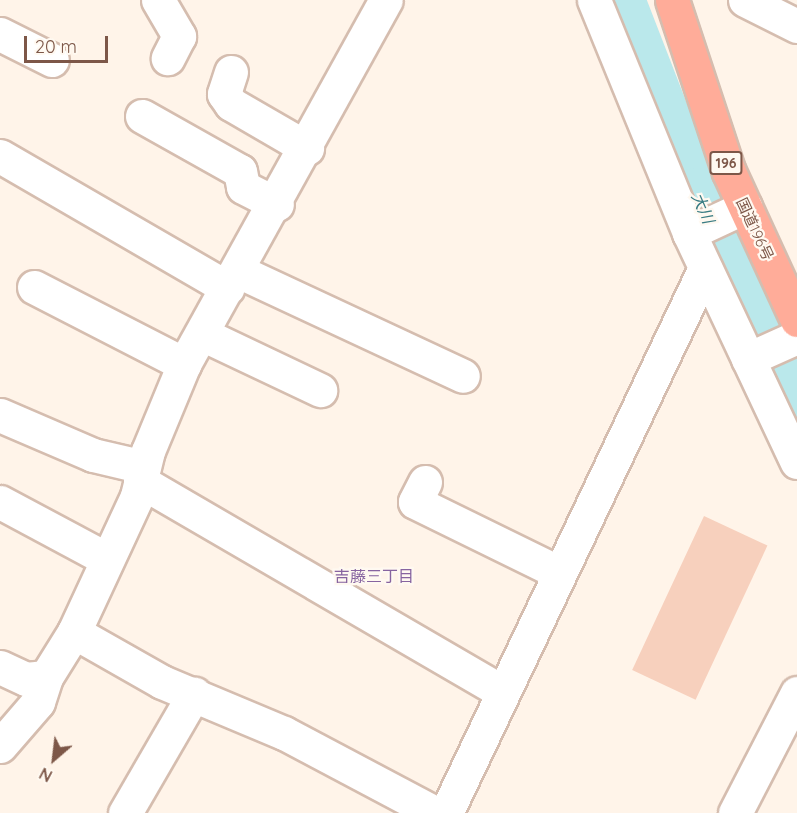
<!DOCTYPE html>
<html>
<head>
<meta charset="utf-8">
<style>
	body { margin:0 }
	#map { position:relative; width:797px; height:813px; overflow:hidden; background:#fff4e9; font-family:Quicksand,"Noto Sans JP",sans-serif }
	div>[style] { position:absolute }
	[style*='--x'] { left:calc(var(--x)*1px); top:calc(var(--y)*1px); width:calc(var(--w)*1px); rotate:calc(var(--a)*1deg) }
	.river>* { height:50px; margin:-25px; padding:0 25px; transform-origin:25px; border-radius:25px; background:#bae8eb }
	.building>* { inset:0; background:#f7d0bd; transform-origin:0 0 }
	.roads { filter:drop-shadow(2px 0 #d5bdaf) drop-shadow(-2px 0 #d5bdaf) drop-shadow(0 2px #d5bdaf) drop-shadow(0 -2px #d5bdaf) }
	.minor>* { height:33px; margin:-16.5px; padding:0 16.5px; transform-origin:16.5px; border-radius:16.5px; background:#fff }
	.highway>* { height:33px; margin:-16.5px; padding:0 16.5px; transform-origin:16.5px; border-radius:16.5px; background:#ffac99 }
	span { translate:-50% -50%; white-space:nowrap; text-align:center; line-height:1.15; -webkit-text-stroke:4.5px #fff9f1; paint-order:stroke }
	.shield-label span { padding:2px 4px; background:#fff9f1; border:2px solid; border-radius:4px; -webkit-text-stroke-width:0 }
	.shield-label { font-size:14px; color:#7d5748; font-weight:700 }
	.street-label { font-size:15px; color:#7d5748 }
	.water-label { font-size:16px; color:#3a7c83; font-style:italic }
	.neighbourhood-label { font-size:16px; color:#8764a0 }
	.north { position:absolute; left:24px; top:729px; width:60px; height:60px; -webkit-text-stroke:4px #fff9f1; paint-order:stroke; rotate:208deg; font-size:16px; font-weight:700; line-height:24px; text-align:center; color:#7d5748 }
	.north::after { content:''; display:block; margin:auto; width:21px; height:27px; background:#7d5748; clip-path:polygon(50% 0,100% 100%,50% 72%,0 100%) }
	.scale { position:absolute; left:24px; top:36px; width:84px; height:27px; box-sizing:border-box; border:3px solid #7d5748; border-top:0; padding-left:8px; font-size:18px; line-height:21px; white-space:nowrap; color:#7d5748; -webkit-text-stroke:4px #fff9f1; paint-order:stroke }
</style>
</head>
<body>
<div id="map">
	<div class="river">
		<i style="--x:620;--y:0;--w:207;--a:68.8"></i>
		<i style="--x:695;--y:193;--w:241;--a:64.9"></i>
	</div>
	<div class="building">
		<i style="left:704px;top:516px;width:70px;height:170px;rotate:25deg"></i>
	</div>
	<div class="roads">
		<div class="minor">
			<i style="--x:158;--y:0;--w:42;--a:59.7"></i>
			<i style="--x:179;--y:36;--w:25;--a:117"></i>
			<i style="--x:594;--y:0;--w:252;--a:67.8"></i>
			<i style="--x:689;--y:233;--w:253;--a:64.8"></i>
			<i style="--x:745;--y:0;--w:58;--a:26.6"></i>
			<i style="--x:0;--y:34;--w:58;--a:26.6"></i>
			<i style="--x:231;--y:72;--w:23;--a:108"></i>
			<i style="--x:224;--y:94;--w:12;--a:55"></i>
			<i style="--x:231;--y:104;--w:88;--a:30.1"></i>
			<i style="--x:142;--y:116;--w:112;--a:29.3"></i>
			<i style="--x:240;--y:171;--w:16;--a:79"></i>
			<i style="--x:243;--y:187;--w:38;--a:27"></i>
			<i style="--x:0;--y:156;--w:263;--a:30.1"></i>
			<i style="--x:689;--y:233;--w:62;--a:-24.9"></i>
			<i style="--x:238;--y:271;--w:248;--a:25"></i>
			<i style="--x:34;--y:287;--w:169;--a:27.2"></i>
			<i style="--x:202;--y:334;--w:131;--a:25.4"></i>
			<i style="--x:748;--y:359;--w:54;--a:-24.2"></i>
			<i style="--x:0;--y:415;--w:101;--a:23.3"></i>
			<i style="--x:93;--y:455;--w:52;--a:13.2"></i>
			<i style="--x:140;--y:481;--w:419;--a:30.2"></i>
			<i style="--x:425;--y:482;--w:22;--a:117"></i>
			<i style="--x:415;--y:502;--w:159;--a:26.1"></i>
			<i style="--x:0;--y:502;--w:119;--a:28.1"></i>
			<i style="--x:74;--y:632;--w:101;--a:29.6"></i>
			<i style="--x:162;--y:682;--w:132;--a:22.7"></i>
			<i style="--x:284;--y:733;--w:171;--a:27.9"></i>
			<i style="--x:0;--y:667;--w:29;--a:25"></i>
			<i style="--x:26;--y:679;--w:20;--a:-6"></i>
			<i style="--x:0;--y:746;--w:58;--a:-49.2"></i>
			<i style="--x:38;--y:702;--w:26;--a:-72"></i>
			<i style="--x:46;--y:677;--w:53;--a:-58.1"></i>
			<i style="--x:74;--y:632;--w:150;--a:-65.1"></i>
			<i style="--x:137;--y:496;--w:46;--a:-76.3"></i>
			<i style="--x:148;--y:451;--w:94;--a:-67.5"></i>
			<i style="--x:184;--y:364;--w:416;--a:-61"></i>
			<i style="--x:125;--y:813;--w:138;--a:-59.9"></i>
			<i style="--x:446;--y:813;--w:603;--a:-64.58"></i>
			<i style="--x:735;--y:813;--w:135;--a:-62.7"></i>
		</div>
		<div class="highway">
			<i style="--x:672;--y:0;--w:181;--a:71.7"></i>
			<i style="--x:729;--y:172;--w:163;--a:65.3"></i>
		</div>
	</div>
	<div class="shield-label">
		<span style="left:726px;top:163px">196</span>
	</div>
	<div class="street-label">
		<span style="left:755px;top:229px;rotate:65deg">国道196号</span>
	</div>
	<div class="water-label">
		<span style="left:703px;top:208px;rotate:66deg">大川</span>
	</div>
	<div class="neighbourhood-label">
		<span style="left:374px;top:576px">吉藤三丁目</span>
	</div>
	<div class="north">N</div>
	<div class="scale">20 m</div>
</div>
</body>
</html>
